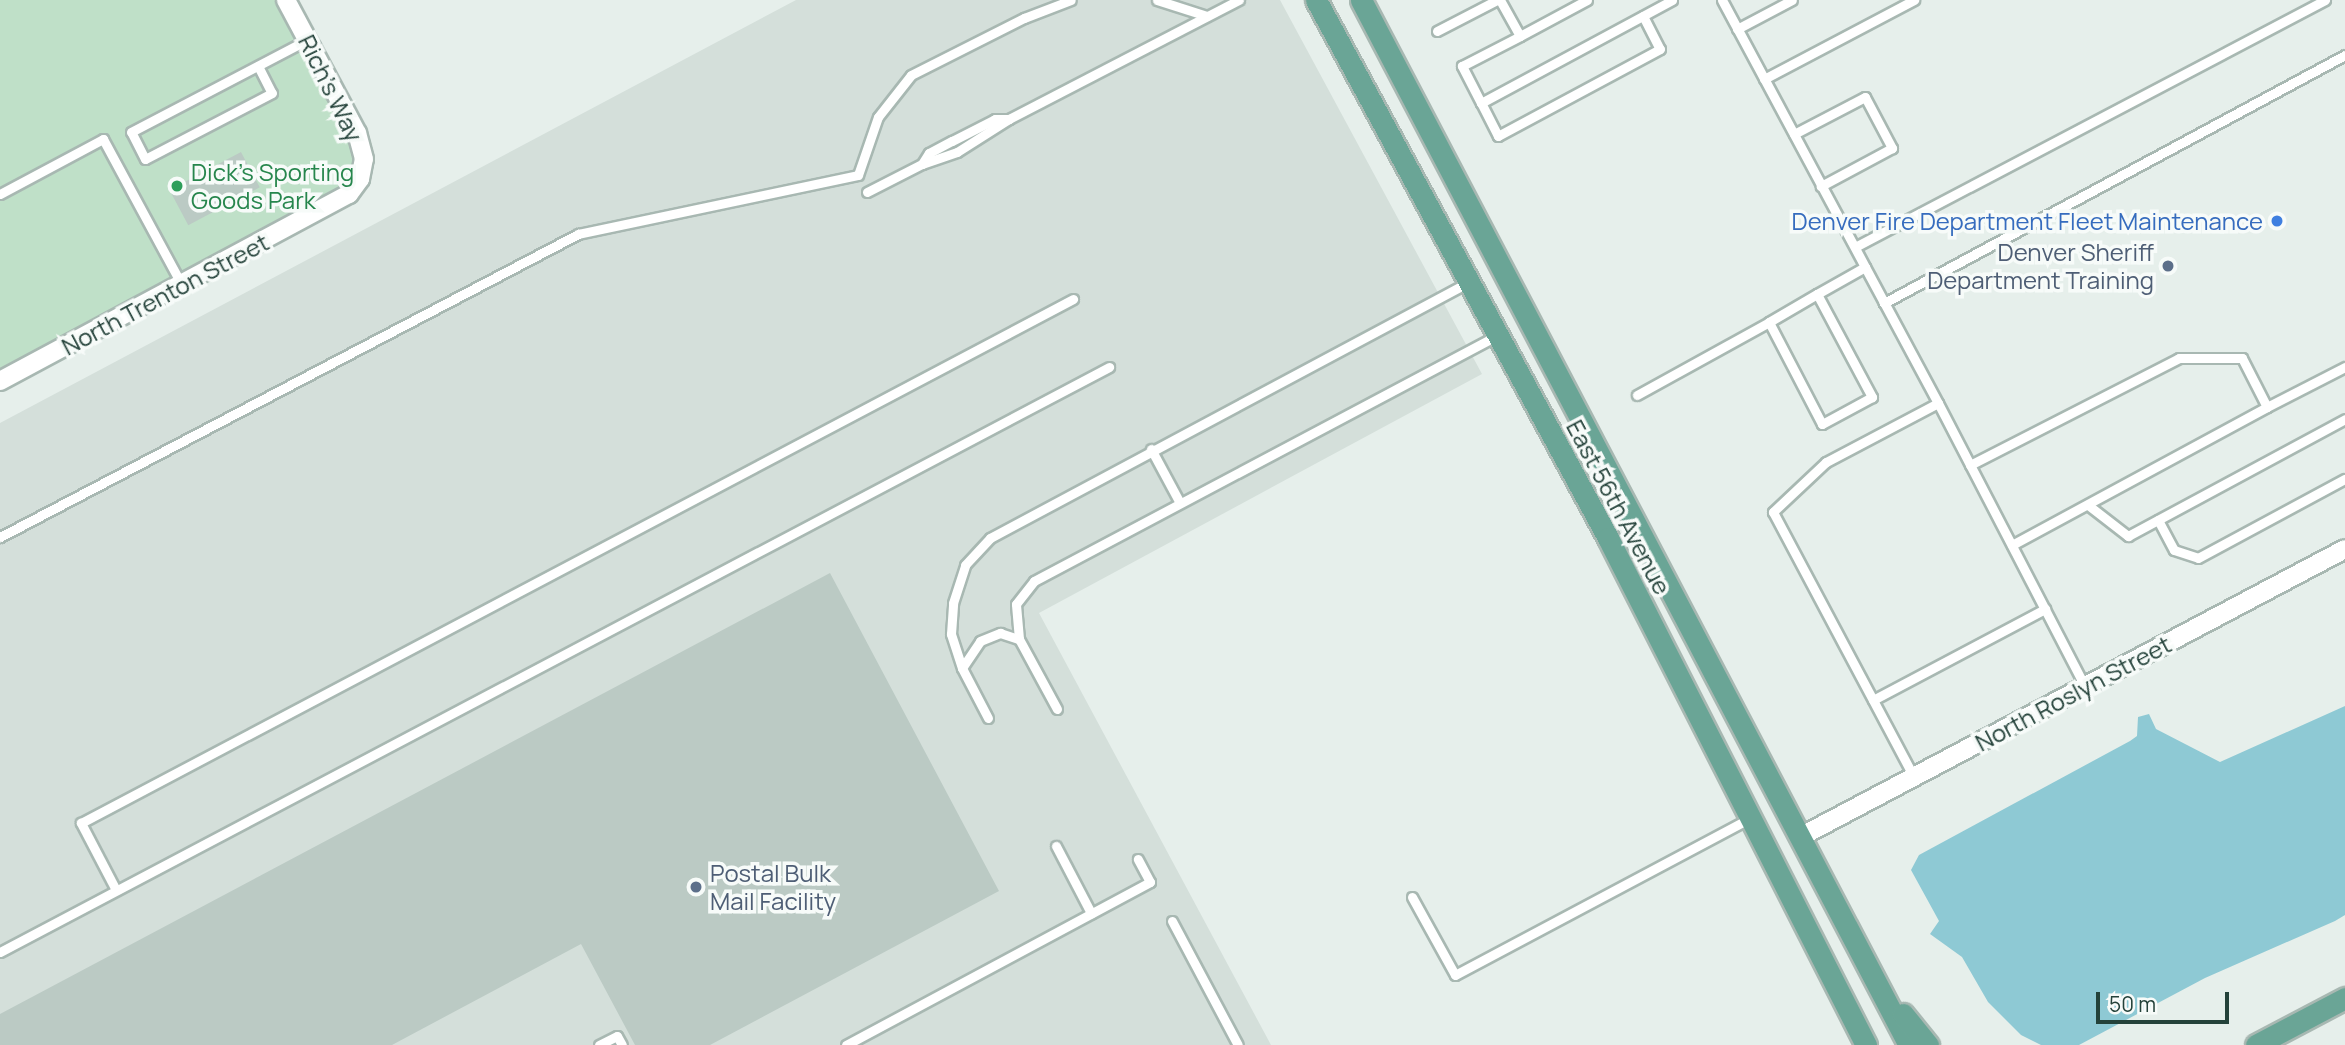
<!DOCTYPE html>
<html>
<head>
<meta charset="utf-8">
<style>
	body { margin:0 }
	#map { position:relative; width:2345px; height:1045px; overflow:hidden; background:#e6efeb; font-family:Manrope,sans-serif }
	div>[style] { position:absolute }
	[style*='--x'] { left:calc(var(--x)*1px); top:calc(var(--y)*1px); width:calc(var(--w)*1px); rotate:calc(var(--a)*1deg) }
	.built>* { inset:0; background:#d4dfda }
	.green>* { inset:0; background:#bfe0c8 }
	.water>* { inset:0; background:#8ec9d4 }
	.building>* { inset:0; background:#bbcac4; transform-origin:0 0 }
	.roads { filter:drop-shadow(2px 0 #a8b8b2) drop-shadow(-2px 0 #a8b8b2) drop-shadow(0 2px #a8b8b2) drop-shadow(0 -2px #a8b8b2) }
	.service>* { height:9px; margin:-4.5px; padding:0 4.5px; transform-origin:4.5px; border-radius:4.5px; background:#fff }
	.minor>* { height:18px; margin:-9px; padding:0 9px; transform-origin:9px; border-radius:9px; background:#fff }
	.primary>* { height:21px; margin:-10.5px; padding:0 10.5px; transform-origin:10.5px; border-radius:10.5px; background:#6aa596 }
	.dots>* { width:19px; height:19px; translate:-50% -50%; box-sizing:border-box; border:4px solid #f7fbf9; border-radius:50% }
	span { translate:-50% -50%; white-space:nowrap; text-align:center; line-height:1.15; -webkit-text-stroke:7px #f7fbf9; paint-order:stroke }
	.street-label { font-size:24px; color:#24423a }
	.leisure-label { font-size:24px; color:#27864d }
	.left { translate:0 -50%; text-align:left }
	.shop-label { font-size:24px; color:#366cbe }
	.right { translate:-100% -50%; text-align:right }
	.service-label { font-size:24px; color:#4e5e75 }
	.scale { position:absolute; left:2096px; top:992px; width:133px; height:32px; box-sizing:border-box; border:4px solid #24423a; border-top:0; padding-left:9px; font-size:21px; line-height:24px; white-space:nowrap; color:#24423a; -webkit-text-stroke:5px #f7fbf9; paint-order:stroke }
</style>
</head>
<body>
<div id="map">
	<div class="built">
		<i style="clip-path:polygon(796px 0,1280px 0,1482px 374px,1039px 613px,1271px 1045px,0 1045px,0 423px)"></i>
	</div>
	<div class="green">
		<i style="clip-path:polygon(0 0,286px 0,357px 133px,360px 179px,0 381px)"></i>
	</div>
	<div class="water">
		<i style="clip-path:polygon(2345px 706px,2345px 915px,2335px 921px,2205px 978px,2079px 1045px,2041px 1045px,2021px 1035px,1988px 1002px,1962px 957px,1930px 934px,1939px 921px,1911px 870px,1919px 855px,2130px 741px,2137px 736px,2138px 717px,2149px 714px,2156px 729px,2220px 762px)"></i>
	</div>
	<div class="building">
		<i style="left:241px;top:152px;width:40px;height:81px;rotate:62deg"></i>
		<i style="clip-path:polygon(830px 573px,999px 891px,710px 1045px,635px 1045px,581px 944px,392px 1045px,0 1045px,0 1014px)"></i>
	</div>
	<div class="roads">
		<div class="service">
			<i style="--x:1157;--y:0;--w:52;--a:17.7"></i>
			<i style="--x:1500;--y:0;--w:41;--a:60.9"></i>
			<i style="--x:1520;--y:36;--w:76;--a:-28.2"></i>
			<i style="--x:1722;--y:0;--w:303;--a:61.8"></i>
			<i style="--x:1643;--y:16;--w:37;--a:63"></i>
			<i style="--x:1660;--y:49;--w:184;--a:151.8"></i>
			<i style="--x:1498;--y:136;--w:37;--a:-117"></i>
			<i style="--x:1481;--y:103;--w:217;--a:-28.3"></i>
			<i style="--x:1737;--y:29;--w:62;--a:-27.8"></i>
			<i style="--x:1437;--y:31;--w:68;--a:-27.3"></i>
			<i style="--x:258;--y:66;--w:30;--a:63"></i>
			<i style="--x:272;--y:93;--w:143;--a:152.5"></i>
			<i style="--x:145;--y:159;--w:30;--a:-117"></i>
			<i style="--x:131;--y:132;--w:199;--a:-27.6"></i>
			<i style="--x:1764;--y:79;--w:170;--a:-27.8"></i>
			<i style="--x:1481;--y:103;--w:42;--a:-117.2"></i>
			<i style="--x:1462;--y:66;--w:65;--a:-27.3"></i>
			<i style="--x:1794;--y:134;--w:80;--a:-27.5"></i>
			<i style="--x:1865;--y:97;--w:58;--a:62.1"></i>
			<i style="--x:1892;--y:148;--w:81;--a:151.8"></i>
			<i style="--x:922;--y:164;--w:13;--a:-58"></i>
			<i style="--x:929;--y:153;--w:26;--a:-28"></i>
			<i style="--x:952;--y:141;--w:48;--a:-27.1"></i>
			<i style="--x:995;--y:119;--w:14;--a:0"></i>
			<i style="--x:867;--y:192;--w:62;--a:-27"></i>
			<i style="--x:922;--y:164;--w:37;--a:-19"></i>
			<i style="--x:957;--y:152;--w:62;--a:-32.4"></i>
			<i style="--x:1009;--y:119;--w:259;--a:-27.4"></i>
			<i style="--x:0;--y:194;--w:117;--a:-28.1"></i>
			<i style="--x:103;--y:139;--w:166;--a:61.6"></i>
			<i style="--x:1855;--y:247;--w:531;--a:-27.72"></i>
			<i style="--x:1817;--y:294;--w:117;--a:61.9"></i>
			<i style="--x:1872;--y:397;--w:57;--a:151.6"></i>
			<i style="--x:1822;--y:424;--w:115;--a:-117.5"></i>
			<i style="--x:1769;--y:322;--w:56;--a:-30.3"></i>
			<i style="--x:1817;--y:294;--w:55;--a:-29.4"></i>
			<i style="--x:1865;--y:267;--w:154;--a:61.8"></i>
			<i style="--x:1938;--y:403;--w:127;--a:152.2"></i>
			<i style="--x:1826;--y:462;--w:73;--a:136.7"></i>
			<i style="--x:1773;--y:512;--w:300;--a:62"></i>
			<i style="--x:1884;--y:303;--w:523;--a:-28.28"></i>
			<i style="--x:1637;--y:395;--w:151;--a:-28.9"></i>
			<i style="--x:1938;--y:403;--w:319;--a:62.6"></i>
			<i style="--x:2267;--y:407;--w:88;--a:-27.1"></i>
			<i style="--x:1151;--y:449;--w:61;--a:61.8"></i>
			<i style="--x:1970;--y:465;--w:235;--a:-27.1"></i>
			<i style="--x:2179;--y:358;--w:63;--a:0"></i>
			<i style="--x:2242;--y:358;--w:55;--a:63"></i>
			<i style="--x:2267;--y:407;--w:290;--a:151.6"></i>
			<i style="--x:2088;--y:505;--w:51;--a:37.8"></i>
			<i style="--x:2128;--y:536;--w:247;--a:-28.3"></i>
			<i style="--x:2158;--y:520;--w:34;--a:62"></i>
			<i style="--x:2174;--y:550;--w:25;--a:18"></i>
			<i style="--x:2198;--y:558;--w:167;--a:-28.3"></i>
			<i style="--x:0;--y:537;--w:653;--a:-27.66"></i>
			<i style="--x:578;--y:234;--w:286;--a:-11.9"></i>
			<i style="--x:858;--y:175;--w:61;--a:-71"></i>
			<i style="--x:878;--y:117;--w:53;--a:-51.8"></i>
			<i style="--x:911;--y:75;--w:127;--a:-26.8"></i>
			<i style="--x:1024;--y:18;--w:50;--a:-21"></i>
			<i style="--x:962;--y:668;--w:32;--a:-56"></i>
			<i style="--x:980;--y:641;--w:22;--a:-22"></i>
			<i style="--x:1000;--y:633;--w:20;--a:18"></i>
			<i style="--x:1873;--y:700;--w:195;--a:-27.9"></i>
			<i style="--x:1057;--y:709;--w:80;--a:-118.5"></i>
			<i style="--x:1019;--y:639;--w:35;--a:-95"></i>
			<i style="--x:1016;--y:604;--w:29;--a:-52"></i>
			<i style="--x:1034;--y:581;--w:523;--a:-27.94"></i>
			<i style="--x:988;--y:718;--w:56;--a:-117.5"></i>
			<i style="--x:962;--y:668;--w:36;--a:-108"></i>
			<i style="--x:951;--y:634;--w:31;--a:-86"></i>
			<i style="--x:953;--y:603;--w:40;--a:-72"></i>
			<i style="--x:965;--y:565;--w:37;--a:-47"></i>
			<i style="--x:990;--y:538;--w:541;--a:-28.13"></i>
			<i style="--x:1056;--y:846;--w:76;--a:62.4"></i>
			<i style="--x:116;--y:890;--w:76;--a:-117.6"></i>
			<i style="--x:81;--y:823;--w:1122;--a:-27.84"></i>
			<i style="--x:1412;--y:897;--w:89;--a:61.1"></i>
			<i style="--x:1455;--y:975;--w:334;--a:-28"></i>
			<i style="--x:1172;--y:921;--w:140;--a:62"></i>
			<i style="--x:0;--y:952;--w:1254;--a:-27.81"></i>
			<i style="--x:599;--y:1045;--w:20;--a:-27"></i>
			<i style="--x:617;--y:1036;--w:10;--a:61"></i>
			<i style="--x:846;--y:1045;--w:345;--a:-28.2"></i>
			<i style="--x:1150;--y:882;--w:26;--a:-118"></i>
		</div>
		<div class="minor">
			<i style="--x:0;--y:381;--w:396;--a:-28.2"></i>
			<i style="--x:349;--y:194;--w:19;--a:-54"></i>
			<i style="--x:360;--y:179;--w:20;--a:-79"></i>
			<i style="--x:364;--y:159;--w:27;--a:-105"></i>
			<i style="--x:357;--y:133;--w:151;--a:-118.1"></i>
			<i style="--x:1800;--y:837;--w:616;--a:-27.85"></i>
		</div>
		<div class="primary">
			<i style="--x:1316;--y:0;--w:612;--a:61.51"></i>
			<i style="--x:1608;--y:538;--w:569;--a:63.03"></i>
			<i style="--x:1361;--y:0;--w:1180;--a:62.33"></i>
			<i style="--x:1903;--y:1014;--w:40;--a:51"></i>
			<i style="--x:2256;--y:1045;--w:101;--a:-27.8"></i>
		</div>
	</div>
	<div class="dots">
		<i style="left:177px;top:186px;background:#2e9e5b"></i>
		<i style="left:2277px;top:221px;background:#3f7fe0"></i>
		<i style="left:2168px;top:266px;background:#5c6f8a"></i>
		<i style="left:696px;top:887px;background:#5c6f8a"></i>
	</div>
	<div class="street-label">
		<span style="left:331px;top:88px;rotate:64deg">Rich's Way</span>
		<span style="left:165px;top:294px;rotate:-28deg">North Trenton Street</span>
		<span style="left:1619px;top:507px;rotate:62deg">East 56th Avenue</span>
		<span style="left:2073px;top:693px;rotate:-28deg">North Roslyn Street</span>
	</div>
	<div class="leisure-label">
		<span class="left" style="left:191px;top:186px">Dick’s Sporting<br>Goods Park</span>
	</div>
	<div class="shop-label">
		<span class="right" style="left:2263px;top:221px">Denver Fire Department Fleet Maintenance</span>
	</div>
	<div class="service-label">
		<span class="right" style="left:2154px;top:266px">Denver Sheriff<br>Department Training</span>
		<span class="left" style="left:710px;top:887px">Postal Bulk<br>Mail Facility</span>
	</div>
	<div class="scale">50 m</div>
</div>
</body>
</html>
